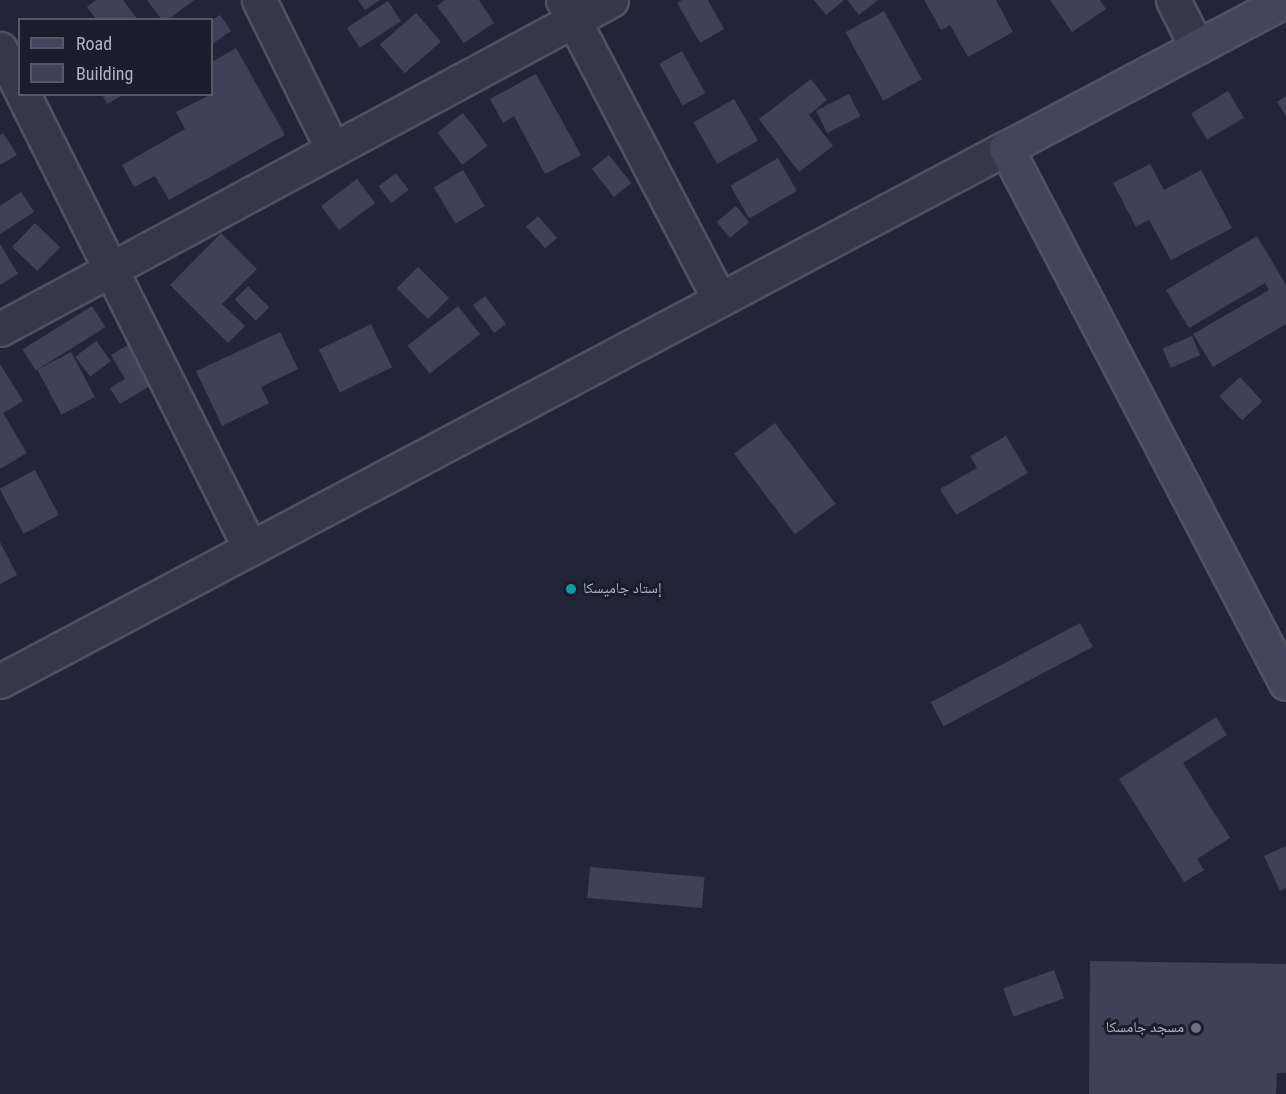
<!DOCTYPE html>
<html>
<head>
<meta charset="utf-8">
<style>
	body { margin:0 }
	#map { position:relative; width:1286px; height:1094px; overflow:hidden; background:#222537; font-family:"Roboto Condensed","Noto Naskh Arabic",sans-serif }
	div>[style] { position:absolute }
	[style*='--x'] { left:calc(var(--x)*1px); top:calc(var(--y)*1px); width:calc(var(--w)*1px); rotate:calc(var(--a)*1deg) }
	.building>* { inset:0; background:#3e4257; transform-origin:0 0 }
	.roads { filter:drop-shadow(2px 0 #505262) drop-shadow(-2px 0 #505262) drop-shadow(0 2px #505262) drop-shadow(0 -2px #505262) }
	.street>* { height:33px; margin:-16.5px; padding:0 16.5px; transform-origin:16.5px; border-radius:16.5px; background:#353848 }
	.secondary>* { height:33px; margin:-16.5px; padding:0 16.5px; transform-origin:16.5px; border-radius:16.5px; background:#43465b }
	.dots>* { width:16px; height:16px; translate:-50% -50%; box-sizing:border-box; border:3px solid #1a1d2c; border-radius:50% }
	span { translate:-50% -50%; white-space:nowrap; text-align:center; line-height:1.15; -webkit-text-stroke:6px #1a1d2c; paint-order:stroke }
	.poi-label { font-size:15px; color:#b0b2c4 }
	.left { translate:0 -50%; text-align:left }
	.right { translate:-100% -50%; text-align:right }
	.legend { position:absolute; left:18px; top:18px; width:195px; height:78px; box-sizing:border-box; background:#1a1d2c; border:2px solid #565969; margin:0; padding:8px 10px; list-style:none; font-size:18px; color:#b0b2c4 }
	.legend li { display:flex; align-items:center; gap:12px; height:30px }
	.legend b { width:30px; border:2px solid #565969 }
</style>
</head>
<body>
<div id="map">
	<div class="building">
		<i style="clip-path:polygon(96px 0,123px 0,138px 20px,97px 20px,87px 7px)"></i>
		<i style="clip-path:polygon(147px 0,194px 0,168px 20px,162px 20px)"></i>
		<i style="clip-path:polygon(358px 0,380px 0,365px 10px)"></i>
		<i style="clip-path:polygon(445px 0,479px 0,494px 23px,464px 43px,437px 6px)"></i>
		<i style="clip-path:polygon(682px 0,708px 0,724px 29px,700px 43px,677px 3px)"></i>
		<i style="clip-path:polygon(814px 0,844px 0,826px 15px)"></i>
		<i style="clip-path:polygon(847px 0,878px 0,859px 15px)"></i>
		<i style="clip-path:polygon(924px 0,996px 0,1013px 32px,968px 57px,950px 25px,941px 30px)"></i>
		<i style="clip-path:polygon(1050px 0,1100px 0,1106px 9px,1072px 32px)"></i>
		<i style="left:388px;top:1px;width:24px;height:49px;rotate:57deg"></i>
		<i style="left:884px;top:11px;width:78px;height:44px;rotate:61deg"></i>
		<i style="left:416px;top:13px;width:38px;height:48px;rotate:49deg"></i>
		<i style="clip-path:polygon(220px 15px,231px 31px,212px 44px,212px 20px)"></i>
		<i style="clip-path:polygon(236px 48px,285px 135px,169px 200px,155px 176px,134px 187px,122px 165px,185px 129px,176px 112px,212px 94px,212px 62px)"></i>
		<i style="left:682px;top:51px;width:48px;height:26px;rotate:61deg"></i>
		<i style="clip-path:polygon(536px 74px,581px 155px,545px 174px,514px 116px,503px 123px,490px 99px)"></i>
		<i style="clip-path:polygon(811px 79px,827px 100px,809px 115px,833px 146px,799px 172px,759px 119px)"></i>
		<i style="left:1228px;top:91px;width:31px;height:43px;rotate:59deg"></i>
		<i style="clip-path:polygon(102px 94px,125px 94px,107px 104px)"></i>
		<i style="left:849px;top:94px;width:25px;height:37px;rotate:63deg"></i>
		<i style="clip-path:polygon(1286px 96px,1286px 116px,1277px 102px)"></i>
		<i style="left:734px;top:99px;width:48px;height:47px;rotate:60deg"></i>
		<i style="left:463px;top:113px;width:41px;height:32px;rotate:53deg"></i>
		<i style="clip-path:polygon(3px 133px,17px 155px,0 165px,0 135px)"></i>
		<i style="left:609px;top:155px;width:36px;height:22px;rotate:52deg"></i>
		<i style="left:778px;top:158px;width:38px;height:55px;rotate:60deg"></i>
		<i style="clip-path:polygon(1150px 164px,1164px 190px,1201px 170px,1232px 228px,1171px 260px,1149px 220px,1136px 227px,1113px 183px)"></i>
		<i style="left:463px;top:170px;width:42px;height:34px;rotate:59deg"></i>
		<i style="left:396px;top:173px;width:21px;height:22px;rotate:53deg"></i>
		<i style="left:357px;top:179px;width:30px;height:45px;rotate:53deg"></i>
		<i style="clip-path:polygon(21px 192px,34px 212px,0 234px,0 206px)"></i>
		<i style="left:736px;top:206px;width:21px;height:25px;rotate:51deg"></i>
		<i style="left:538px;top:216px;width:29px;height:16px;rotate:49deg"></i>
		<i style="left:35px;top:223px;width:35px;height:33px;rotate:44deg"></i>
		<i style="clip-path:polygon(221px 233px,257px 269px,222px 304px,245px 326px,228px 343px,170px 285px)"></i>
		<i style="clip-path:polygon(1257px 236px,1286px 285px,1286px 324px,1213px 367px,1193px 334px,1269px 290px,1265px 283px,1189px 328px,1166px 290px)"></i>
		<i style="clip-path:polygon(0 244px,18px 274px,0 285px)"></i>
		<i style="left:418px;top:267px;width:44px;height:30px;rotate:45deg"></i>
		<i style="left:248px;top:286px;width:30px;height:19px;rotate:45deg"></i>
		<i style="left:485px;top:296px;width:35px;height:15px;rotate:53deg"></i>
		<i style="left:92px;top:306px;width:25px;height:82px;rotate:58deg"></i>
		<i style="left:458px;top:306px;width:36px;height:64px;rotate:52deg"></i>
		<i style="left:371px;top:324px;width:48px;height:58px;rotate:64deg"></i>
		<i style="clip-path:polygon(280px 332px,298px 369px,261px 387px,269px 403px,222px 426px,196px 371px)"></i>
		<i style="left:1192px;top:336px;width:21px;height:32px;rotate:67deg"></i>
		<i style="left:96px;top:341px;width:25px;height:26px;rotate:53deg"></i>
		<i style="clip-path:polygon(128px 345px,153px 384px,120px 404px,110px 388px,125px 379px,111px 355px)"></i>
		<i style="left:71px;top:352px;width:51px;height:38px;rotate:62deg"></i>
		<i style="clip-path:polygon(0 364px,23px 401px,3px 413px,27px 453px,0 469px)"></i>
		<i style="left:1240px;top:377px;width:33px;height:28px;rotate:47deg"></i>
		<i style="left:775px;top:423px;width:101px;height:51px;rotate:53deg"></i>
		<i style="clip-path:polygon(1006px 436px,1028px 473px,956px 515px,940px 489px,977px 468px,970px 456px)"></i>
		<i style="left:35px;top:470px;width:51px;height:40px;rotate:62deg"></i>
		<i style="clip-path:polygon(0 542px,17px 575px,0 584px)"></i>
		<i style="left:1080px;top:623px;width:27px;height:169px;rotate:62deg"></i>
		<i style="clip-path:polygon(1216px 717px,1227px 735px,1183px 763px,1230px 838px,1197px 859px,1204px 870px,1184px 882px,1119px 779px)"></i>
		<i style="clip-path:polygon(1286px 846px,1286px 888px,1280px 891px,1264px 856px)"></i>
		<i style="left:590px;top:867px;width:115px;height:31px;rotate:5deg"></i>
		<i style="clip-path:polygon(1090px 961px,1286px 964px,1286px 1073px,1277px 1073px,1276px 1094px,1089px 1094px)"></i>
		<i style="left:1054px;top:970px;width:30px;height:54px;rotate:70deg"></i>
	</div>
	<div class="roads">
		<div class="street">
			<i style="--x:259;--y:0;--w:165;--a:63.7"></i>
			<i style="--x:563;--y:0;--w:336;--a:62.4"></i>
			<i style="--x:1173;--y:0;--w:53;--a:62.9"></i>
			<i style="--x:0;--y:49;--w:44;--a:62.9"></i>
			<i style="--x:23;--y:94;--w:508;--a:63.43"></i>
			<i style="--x:0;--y:329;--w:694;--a:-28.3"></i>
			<i style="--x:0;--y:681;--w:1138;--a:-27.92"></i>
		</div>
		<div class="secondary">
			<i style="--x:1286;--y:0;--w:317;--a:152.1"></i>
			<i style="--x:1006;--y:148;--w:604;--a:62.37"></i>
		</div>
	</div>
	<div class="dots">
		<i style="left:571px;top:589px;background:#0f9aa8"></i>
		<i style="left:1196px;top:1028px;background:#6b7280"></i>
	</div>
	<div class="poi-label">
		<span class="left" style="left:583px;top:589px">إستاد جاميسكا</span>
		<span class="right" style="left:1184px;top:1028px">مسجد جامسكا</span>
	</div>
	<ul class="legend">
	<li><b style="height:8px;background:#43465b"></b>Road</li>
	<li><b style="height:16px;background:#3e4257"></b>Building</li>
	</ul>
</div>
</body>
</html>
